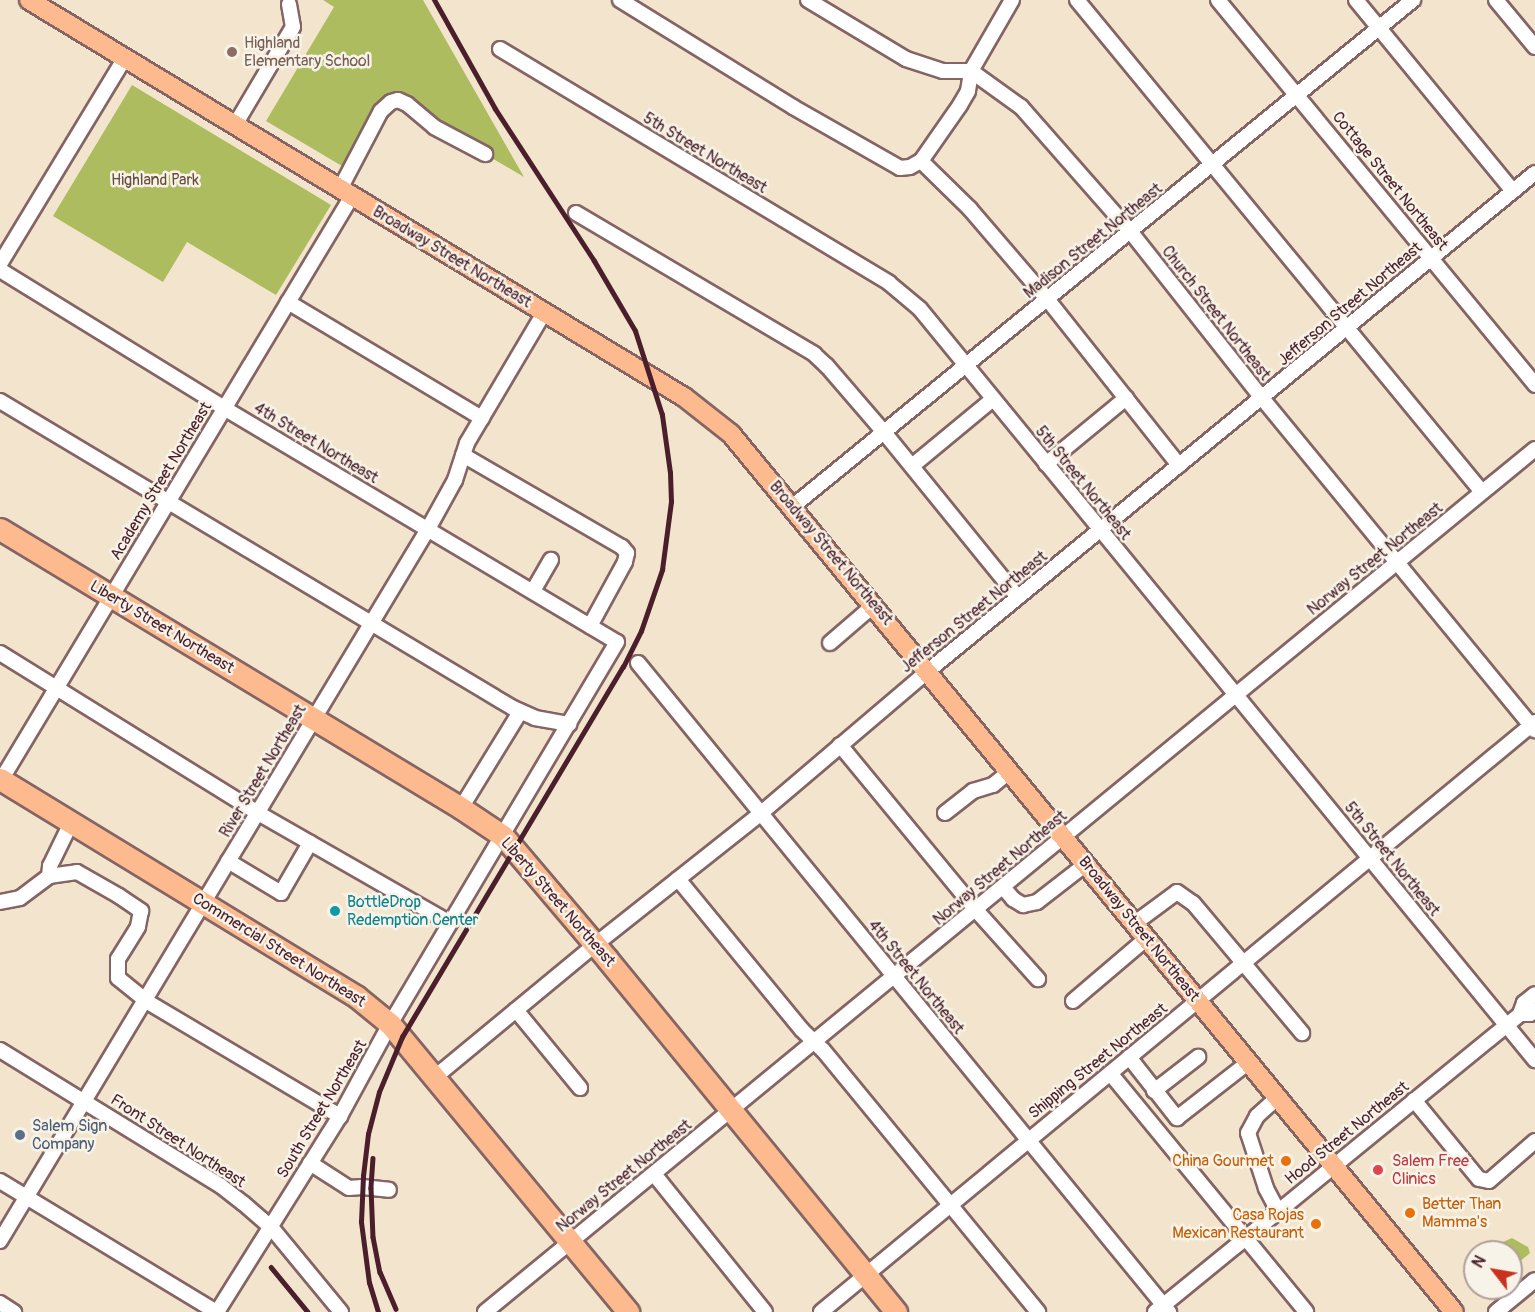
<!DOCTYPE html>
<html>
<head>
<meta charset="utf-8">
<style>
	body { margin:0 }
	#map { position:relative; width:1535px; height:1312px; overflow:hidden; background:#f3e5cd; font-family:Pangolin,sans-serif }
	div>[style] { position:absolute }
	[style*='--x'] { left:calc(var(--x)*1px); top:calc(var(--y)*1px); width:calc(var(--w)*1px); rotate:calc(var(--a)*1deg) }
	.green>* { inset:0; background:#acbc5e }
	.roads { filter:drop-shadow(2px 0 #856464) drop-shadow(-2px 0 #856464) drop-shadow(0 2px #856464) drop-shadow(0 -2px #856464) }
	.minor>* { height:14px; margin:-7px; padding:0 7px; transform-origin:7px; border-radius:7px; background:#fff }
	.major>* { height:18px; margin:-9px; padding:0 9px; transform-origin:9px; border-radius:9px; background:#fcba8e }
	.highway>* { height:21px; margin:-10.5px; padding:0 10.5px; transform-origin:10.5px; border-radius:10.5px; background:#fcba8e }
	.rail>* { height:4.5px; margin:-2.25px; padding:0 2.25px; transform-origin:2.25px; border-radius:2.25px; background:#4a1f2b }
	.dots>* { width:16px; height:16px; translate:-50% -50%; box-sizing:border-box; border:3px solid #f7f3e8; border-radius:50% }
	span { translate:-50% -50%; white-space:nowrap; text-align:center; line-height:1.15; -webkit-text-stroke:5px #f7f3e8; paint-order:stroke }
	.education-label { font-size:16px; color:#785e54 }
	.left { translate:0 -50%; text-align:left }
	.street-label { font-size:16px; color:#4a1f2b }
	.park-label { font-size:16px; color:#674e3a }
	.culture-label { font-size:16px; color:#0d838f }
	.service-label { font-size:16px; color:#4e5e75 }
	.food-label { font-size:16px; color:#c56008 }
	.right { translate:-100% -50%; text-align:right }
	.health-label { font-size:16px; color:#be3a42 }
	.north { position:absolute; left:1463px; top:1240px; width:60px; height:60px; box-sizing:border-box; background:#f7f3e8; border:2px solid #b29e9c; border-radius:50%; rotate:301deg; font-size:16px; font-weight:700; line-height:24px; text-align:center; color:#4a1f2b }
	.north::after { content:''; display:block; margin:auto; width:21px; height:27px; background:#c8321e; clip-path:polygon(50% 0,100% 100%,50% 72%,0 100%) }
</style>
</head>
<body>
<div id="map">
	<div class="green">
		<i style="clip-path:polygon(323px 0,423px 0,524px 177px,432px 123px,420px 104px,410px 99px,392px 98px,347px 169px,266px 121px,334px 7px)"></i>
		<i style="clip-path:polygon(132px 85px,331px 205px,276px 295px,187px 242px,163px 282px,53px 216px)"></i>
		<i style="clip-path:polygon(1512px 1238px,1528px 1247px,1530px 1253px,1511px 1269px,1511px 1252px,1495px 1252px,1503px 1242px)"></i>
	</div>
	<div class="roads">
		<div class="minor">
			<i style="--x:620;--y:0;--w:203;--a:31.7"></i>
			<i style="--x:793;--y:107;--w:123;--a:29.7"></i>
			<i style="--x:900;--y:168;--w:10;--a:-6"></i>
			<i style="--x:910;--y:167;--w:13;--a:-29"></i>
			<i style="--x:921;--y:161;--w:68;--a:-55.1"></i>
			<i style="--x:960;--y:105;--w:16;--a:-60"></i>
			<i style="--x:968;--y:91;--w:20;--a:-81"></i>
			<i style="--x:971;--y:71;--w:82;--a:-60"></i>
			<i style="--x:808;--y:0;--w:114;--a:31"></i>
			<i style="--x:906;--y:59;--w:39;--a:18"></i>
			<i style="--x:943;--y:71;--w:28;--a:0"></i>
			<i style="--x:971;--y:71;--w:62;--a:35.8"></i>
			<i style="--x:1021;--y:107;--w:165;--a:48.7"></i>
			<i style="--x:1130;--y:231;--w:213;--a:51.7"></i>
			<i style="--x:1262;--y:398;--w:430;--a:50.6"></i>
			<i style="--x:1077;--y:0;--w:637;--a:50.54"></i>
			<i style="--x:1218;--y:0;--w:499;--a:50.5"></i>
			<i style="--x:1356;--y:0;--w:247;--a:50.6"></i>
			<i style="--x:1496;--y:0;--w:61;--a:50.3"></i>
			<i style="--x:500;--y:49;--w:454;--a:31"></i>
			<i style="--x:889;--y:283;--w:40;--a:40"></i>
			<i style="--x:920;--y:309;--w:971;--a:50.69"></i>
			<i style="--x:235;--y:125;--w:114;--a:-59.4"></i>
			<i style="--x:293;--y:27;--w:23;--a:-100"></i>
			<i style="--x:921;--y:161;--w:69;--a:44.4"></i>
			<i style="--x:970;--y:209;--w:120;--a:49.4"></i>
			<i style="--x:1048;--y:300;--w:211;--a:51.6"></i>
			<i style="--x:340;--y:189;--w:88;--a:-62.3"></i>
			<i style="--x:381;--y:111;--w:13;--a:-42"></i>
			<i style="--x:391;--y:102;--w:7;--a:-16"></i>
			<i style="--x:398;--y:100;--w:10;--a:24"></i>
			<i style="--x:407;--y:104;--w:35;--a:40"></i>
			<i style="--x:434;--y:127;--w:58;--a:27.9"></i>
			<i style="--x:576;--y:213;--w:277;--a:30.6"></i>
			<i style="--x:814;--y:354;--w:18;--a:43"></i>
			<i style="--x:827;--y:366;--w:86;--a:49.3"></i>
			<i style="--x:883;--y:431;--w:214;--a:50.9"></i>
			<i style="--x:0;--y:264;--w:241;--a:-58.8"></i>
			<i style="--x:0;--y:270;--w:263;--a:31.6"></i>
			<i style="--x:224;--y:408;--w:457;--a:30.8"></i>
			<i style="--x:617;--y:642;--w:444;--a:120.7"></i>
			<i style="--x:390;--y:1024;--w:105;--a:118.5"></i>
			<i style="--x:340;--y:1116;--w:231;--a:122.1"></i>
			<i style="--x:288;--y:302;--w:226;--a:30.9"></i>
			<i style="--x:0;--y:401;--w:598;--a:30.9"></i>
			<i style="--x:513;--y:708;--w:24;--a:24"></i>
			<i style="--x:535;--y:718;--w:35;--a:10"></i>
			<i style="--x:463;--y:455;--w:184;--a:30.1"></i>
			<i style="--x:622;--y:547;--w:8;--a:50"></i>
			<i style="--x:627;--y:553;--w:9;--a:103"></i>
			<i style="--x:625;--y:562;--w:73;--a:118.7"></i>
			<i style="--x:1046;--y:464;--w:104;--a:-39.5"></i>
			<i style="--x:912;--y:466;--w:105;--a:-39.6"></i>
			<i style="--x:792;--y:507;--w:802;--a:-39.23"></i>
			<i style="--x:533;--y:591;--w:36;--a:-60"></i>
			<i style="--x:830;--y:643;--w:58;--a:-40.8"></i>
			<i style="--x:0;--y:653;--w:304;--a:31.8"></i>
			<i style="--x:258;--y:813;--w:221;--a:29.8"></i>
			<i style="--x:638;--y:663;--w:839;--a:50.71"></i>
			<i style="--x:840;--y:745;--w:214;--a:50.5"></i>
			<i style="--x:976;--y:910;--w:93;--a:48.1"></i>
			<i style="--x:0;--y:782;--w:684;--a:-59.01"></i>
			<i style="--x:461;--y:808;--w:113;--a:-58.4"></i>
			<i style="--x:945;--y:813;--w:36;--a:-38"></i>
			<i style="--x:973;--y:791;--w:21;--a:-17"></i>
			<i style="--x:993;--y:785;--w:22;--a:-39"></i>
			<i style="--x:228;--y:861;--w:62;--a:31.1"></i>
			<i style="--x:281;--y:893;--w:58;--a:-59.9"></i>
			<i style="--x:49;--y:876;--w:10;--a:-84"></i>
			<i style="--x:50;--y:866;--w:48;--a:-64"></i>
			<i style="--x:678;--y:879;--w:195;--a:50.6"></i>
			<i style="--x:802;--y:1030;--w:29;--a:44"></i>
			<i style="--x:823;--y:1050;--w:339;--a:50.6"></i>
			<i style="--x:1003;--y:887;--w:16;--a:50"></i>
			<i style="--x:1013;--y:899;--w:12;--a:31"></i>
			<i style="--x:1023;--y:905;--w:14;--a:-12"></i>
			<i style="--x:1037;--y:902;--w:62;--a:-37.8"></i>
			<i style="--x:0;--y:902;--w:20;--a:-11"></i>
			<i style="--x:20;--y:898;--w:36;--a:-37"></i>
			<i style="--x:49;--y:876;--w:28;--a:-8"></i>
			<i style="--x:77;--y:872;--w:48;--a:29.7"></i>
			<i style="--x:119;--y:896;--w:27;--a:34"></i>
			<i style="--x:141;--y:911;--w:16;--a:101"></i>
			<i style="--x:138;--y:927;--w:38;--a:122"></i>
			<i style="--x:118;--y:959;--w:19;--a:90"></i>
			<i style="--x:118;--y:978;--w:36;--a:39"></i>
			<i style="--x:146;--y:1001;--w:226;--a:30.7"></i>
			<i style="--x:1135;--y:923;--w:52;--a:-36.4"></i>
			<i style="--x:1177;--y:892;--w:19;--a:35"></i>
			<i style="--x:1193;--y:903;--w:170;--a:50"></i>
			<i style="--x:1073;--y:1001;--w:97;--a:-40.4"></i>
			<i style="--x:516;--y:1010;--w:101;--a:50.6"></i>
			<i style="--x:1520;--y:1014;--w:12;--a:-70"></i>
			<i style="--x:1524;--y:1003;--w:14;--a:-39"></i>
			<i style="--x:0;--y:1050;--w:259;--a:31.6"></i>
			<i style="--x:221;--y:1186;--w:28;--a:38"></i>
			<i style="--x:243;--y:1203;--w:37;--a:41"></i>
			<i style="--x:271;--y:1227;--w:110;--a:50.5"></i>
			<i style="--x:1129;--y:1057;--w:78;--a:51.8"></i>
			<i style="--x:1177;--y:1118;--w:91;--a:-37.9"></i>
			<i style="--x:1110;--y:1073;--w:309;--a:50.6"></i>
			<i style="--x:435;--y:1077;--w:209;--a:-39.6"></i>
			<i style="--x:596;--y:944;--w:209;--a:-38.4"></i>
			<i style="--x:760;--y:814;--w:221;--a:-40.4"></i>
			<i style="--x:928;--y:671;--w:785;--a:-39.37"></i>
			<i style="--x:1154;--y:1091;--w:56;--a:-37.7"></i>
			<i style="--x:1414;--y:1100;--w:102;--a:50.6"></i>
			<i style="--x:1479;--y:1179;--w:10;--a:11"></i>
			<i style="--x:1489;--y:1181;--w:61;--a:-41"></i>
			<i style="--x:310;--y:1163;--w:46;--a:32.7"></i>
			<i style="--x:349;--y:1188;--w:13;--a:-4"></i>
			<i style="--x:362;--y:1187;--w:27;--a:6"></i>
			<i style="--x:654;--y:1174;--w:177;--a:51.2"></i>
			<i style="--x:0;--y:1181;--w:253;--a:31.2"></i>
			<i style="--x:1278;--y:1211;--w:26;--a:-118"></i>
			<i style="--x:1266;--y:1188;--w:58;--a:-108.1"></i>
			<i style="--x:1248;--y:1133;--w:19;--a:-62"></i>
			<i style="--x:1257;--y:1116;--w:28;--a:-42"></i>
			<i style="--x:0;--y:1241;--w:831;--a:-58.99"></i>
			<i style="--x:428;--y:529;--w:56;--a:-61.1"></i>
			<i style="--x:455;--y:480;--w:39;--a:-72"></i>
			<i style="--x:467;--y:443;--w:151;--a:-59.4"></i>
			<i style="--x:0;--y:1303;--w:17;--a:33"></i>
			<i style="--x:485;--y:1312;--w:1359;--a:-39.42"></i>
			<i style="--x:821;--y:1312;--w:926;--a:-39.57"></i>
			<i style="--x:1155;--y:1312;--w:471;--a:-39.2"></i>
			<i style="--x:1520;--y:1014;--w:10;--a:0"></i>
			<i style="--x:1530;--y:1014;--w:6;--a:-39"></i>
			<i style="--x:1496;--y:1312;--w:50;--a:-39.4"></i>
		</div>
		<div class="major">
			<i style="--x:29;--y:0;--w:766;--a:31.22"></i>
			<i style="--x:684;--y:397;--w:60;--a:38.2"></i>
			<i style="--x:731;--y:434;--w:1137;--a:50.53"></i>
		</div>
		<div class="highway">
			<i style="--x:0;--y:529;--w:539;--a:31.18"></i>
			<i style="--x:461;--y:808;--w:50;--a:33.7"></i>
			<i style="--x:503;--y:836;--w:162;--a:49.7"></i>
			<i style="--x:608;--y:960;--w:455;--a:50.7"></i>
			<i style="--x:0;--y:779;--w:418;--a:31.4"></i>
			<i style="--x:357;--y:997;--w:43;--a:39.3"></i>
			<i style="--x:390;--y:1024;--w:374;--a:50.4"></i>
		</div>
	</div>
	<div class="rail">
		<i style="--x:373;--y:1158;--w:30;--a:94"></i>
		<i style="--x:371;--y:1188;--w:49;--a:87.7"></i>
		<i style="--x:373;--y:1237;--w:36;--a:79"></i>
		<i style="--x:380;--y:1272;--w:40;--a:66.6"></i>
		<i style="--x:271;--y:1267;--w:58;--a:50.6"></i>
		<i style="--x:378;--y:1312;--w:30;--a:-107"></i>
		<i style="--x:369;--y:1283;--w:62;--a:-97.5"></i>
		<i style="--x:361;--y:1222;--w:46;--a:-87.5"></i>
		<i style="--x:363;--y:1176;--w:42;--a:-83.2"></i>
		<i style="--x:368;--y:1134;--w:43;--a:-75.3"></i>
		<i style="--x:379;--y:1092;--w:60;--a:-67.3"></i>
		<i style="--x:402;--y:1037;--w:431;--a:-59.2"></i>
		<i style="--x:623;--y:667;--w:40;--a:-63.4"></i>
		<i style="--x:641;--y:631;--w:65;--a:-71"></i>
		<i style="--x:662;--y:570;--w:69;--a:-82.5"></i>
		<i style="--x:671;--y:502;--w:29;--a:-92"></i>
		<i style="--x:670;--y:473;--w:59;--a:-97.9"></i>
		<i style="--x:662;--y:415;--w:88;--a:-107.8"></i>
		<i style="--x:635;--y:331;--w:81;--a:-120.4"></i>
		<i style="--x:594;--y:261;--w:181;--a:-123.1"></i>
		<i style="--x:495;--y:109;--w:125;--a:-119.2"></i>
	</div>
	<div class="dots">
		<i style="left:232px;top:52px;background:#8d6e63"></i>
		<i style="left:335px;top:911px;background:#0f9aa8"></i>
		<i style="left:20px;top:1135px;background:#5c6f8a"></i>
		<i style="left:1286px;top:1161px;background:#e8710a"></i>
		<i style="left:1378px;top:1170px;background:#e0444e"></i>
		<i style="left:1410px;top:1213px;background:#e8710a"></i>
		<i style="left:1316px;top:1224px;background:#e8710a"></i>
	</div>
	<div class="education-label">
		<span class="left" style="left:244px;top:52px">Highland<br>Elementary School</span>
	</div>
	<div class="street-label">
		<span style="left:705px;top:153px;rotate:31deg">5th Street Northeast</span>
		<span style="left:1390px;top:181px;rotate:51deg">Cottage Street Northeast</span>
		<span style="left:1093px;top:241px;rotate:-39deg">Madison Street Northeast</span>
		<span style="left:452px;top:257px;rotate:31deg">Broadway Street Northeast</span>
		<span style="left:1350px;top:304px;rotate:-40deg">Jefferson Street Northeast</span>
		<span style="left:1216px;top:313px;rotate:52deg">Church Street Northeast</span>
		<span style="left:316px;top:443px;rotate:31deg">4th Street Northeast</span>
		<span style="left:161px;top:481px;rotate:-59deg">Academy Street Northeast</span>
		<span style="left:1083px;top:483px;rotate:51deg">5th Street Northeast</span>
		<span style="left:831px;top:553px;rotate:50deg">Broadway Street Northeast</span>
		<span style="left:1375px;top:559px;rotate:-39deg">Norway Street Northeast</span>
		<span style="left:974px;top:612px;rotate:-39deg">Jefferson Street Northeast</span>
		<span style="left:162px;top:627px;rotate:31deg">Liberty Street Northeast</span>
		<span style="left:263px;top:771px;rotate:-59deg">River Street Northeast</span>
		<span style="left:1392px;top:859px;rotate:51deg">5th Street Northeast</span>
		<span style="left:1000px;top:868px;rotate:-40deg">Norway Street Northeast</span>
		<span style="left:558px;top:902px;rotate:49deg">Liberty Street Northeast</span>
		<span style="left:1139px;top:929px;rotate:51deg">Broadway Street Northeast</span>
		<span style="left:279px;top:950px;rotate:32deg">Commercial Street Northeast</span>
		<span style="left:916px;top:977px;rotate:51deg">4th Street Northeast</span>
		<span style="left:1098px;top:1061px;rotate:-39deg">Shipping Street Northeast</span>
		<span style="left:322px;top:1109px;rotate:-59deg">South Street Northeast</span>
		<span style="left:1347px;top:1133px;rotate:-39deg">Hood Street Northeast</span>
		<span style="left:178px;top:1141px;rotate:33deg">Front Street Northeast</span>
		<span style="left:624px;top:1176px;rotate:-39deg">Norway Street Northeast</span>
	</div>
	<div class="park-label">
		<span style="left:155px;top:180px">Highland Park</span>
	</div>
	<div class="culture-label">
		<span class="left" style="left:347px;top:911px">BottleDrop<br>Redemption Center</span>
	</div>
	<div class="service-label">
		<span class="left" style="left:32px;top:1135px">Salem Sign<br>Company</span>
	</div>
	<div class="food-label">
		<span class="right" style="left:1274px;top:1161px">China Gourmet</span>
		<span class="left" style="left:1422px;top:1213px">Better Than<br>Mamma's</span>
		<span class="right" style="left:1304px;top:1224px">Casa Rojas<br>Mexican Restaurant</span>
	</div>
	<div class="health-label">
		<span class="left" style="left:1392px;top:1170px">Salem Free<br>Clinics</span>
	</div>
	<div class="north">N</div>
</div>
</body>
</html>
